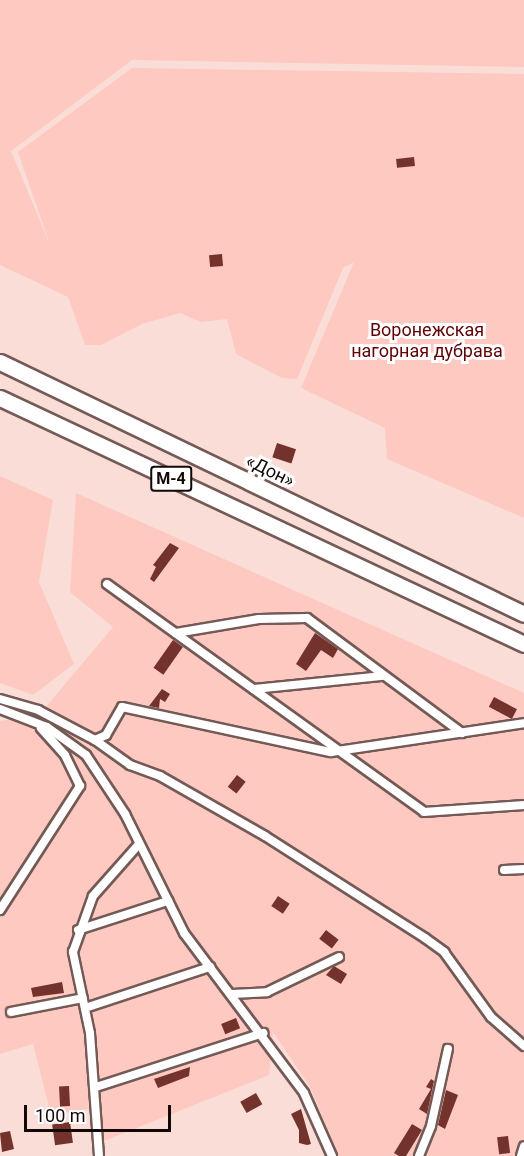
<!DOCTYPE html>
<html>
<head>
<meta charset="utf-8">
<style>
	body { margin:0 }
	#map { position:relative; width:524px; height:1156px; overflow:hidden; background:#fbddd8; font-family:Roboto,sans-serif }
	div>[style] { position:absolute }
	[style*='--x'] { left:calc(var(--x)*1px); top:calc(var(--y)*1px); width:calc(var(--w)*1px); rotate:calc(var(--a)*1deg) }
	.green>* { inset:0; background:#fdc9c1 }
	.building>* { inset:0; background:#73322b; transform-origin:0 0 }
	.roads { filter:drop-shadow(2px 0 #745a56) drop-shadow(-2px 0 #745a56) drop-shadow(0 2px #745a56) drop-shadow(0 -2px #745a56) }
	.street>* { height:8px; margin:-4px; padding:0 4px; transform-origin:4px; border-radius:4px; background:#fff }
	.highway>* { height:15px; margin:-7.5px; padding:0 7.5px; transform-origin:7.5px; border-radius:7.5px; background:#fff }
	span { translate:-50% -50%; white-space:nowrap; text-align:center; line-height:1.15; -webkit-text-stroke:6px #fff; paint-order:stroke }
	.shield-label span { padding:2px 4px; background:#fff; border:2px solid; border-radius:4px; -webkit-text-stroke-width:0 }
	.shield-label { font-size:16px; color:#120807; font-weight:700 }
	.park-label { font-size:18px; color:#5f0205 }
	.street-label { font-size:18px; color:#120807 }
	.scale { position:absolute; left:24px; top:1105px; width:147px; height:27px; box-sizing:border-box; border:3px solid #120807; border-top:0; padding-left:8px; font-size:18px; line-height:21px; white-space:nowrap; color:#120807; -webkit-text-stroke:4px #fff; paint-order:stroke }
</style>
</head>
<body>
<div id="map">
	<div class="green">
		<i style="clip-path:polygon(0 0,524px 0,524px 67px,132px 60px,11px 151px,50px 245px,18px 152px,132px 68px,524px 74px,524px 518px,387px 459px,385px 428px,301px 388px,354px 262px,343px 268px,297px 379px,282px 378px,236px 354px,227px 319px,201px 322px,180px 313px,142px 324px,101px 345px,85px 345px,68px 297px,0 265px)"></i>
		<i style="clip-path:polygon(0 476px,53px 500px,39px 582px,74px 664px,33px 695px,0 683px)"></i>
		<i style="clip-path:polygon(76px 493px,524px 693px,524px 1156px,339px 1156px,310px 1087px,273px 1032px,269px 1075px,104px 1141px,93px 1108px,51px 1115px,33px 1044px,0 1054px,0 721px,40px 714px,113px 627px,70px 592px)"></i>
	</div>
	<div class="building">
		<i style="left:414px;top:157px;width:9px;height:18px;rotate:84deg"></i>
		<i style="left:222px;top:254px;width:12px;height:13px;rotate:85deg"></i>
		<i style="left:277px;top:443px;width:20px;height:15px;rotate:18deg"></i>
		<i style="clip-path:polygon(170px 543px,179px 548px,154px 582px,150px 579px,156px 567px,153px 565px)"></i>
		<i style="clip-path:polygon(315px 633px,338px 649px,333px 658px,321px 650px,306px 671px,296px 664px)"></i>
		<i style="left:173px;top:640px;width:12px;height:34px;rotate:35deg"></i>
		<i style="clip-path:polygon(162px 689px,170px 694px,165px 702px,160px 699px,159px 708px,149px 706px)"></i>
		<i style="left:494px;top:697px;width:26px;height:11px;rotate:28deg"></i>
		<i style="left:237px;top:775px;width:11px;height:15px;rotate:38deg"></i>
		<i style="left:278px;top:896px;width:14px;height:12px;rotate:34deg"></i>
		<i style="left:326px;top:930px;width:16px;height:11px;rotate:38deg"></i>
		<i style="clip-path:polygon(334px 966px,347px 974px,341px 984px,326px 975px)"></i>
		<i style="clip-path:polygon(62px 982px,64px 993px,33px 997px,31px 988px)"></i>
		<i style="left:236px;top:1018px;width:11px;height:16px;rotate:68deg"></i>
		<i style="clip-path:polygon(190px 1067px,189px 1076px,158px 1088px,154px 1079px)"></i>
		<i style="clip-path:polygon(431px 1079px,434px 1081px,427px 1114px,419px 1109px,431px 1089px,426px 1087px)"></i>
		<i style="left:69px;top:1086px;width:20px;height:10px;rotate:87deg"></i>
		<i style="clip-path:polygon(446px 1090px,458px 1095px,445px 1129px,438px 1125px)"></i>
		<i style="left:256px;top:1093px;width:13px;height:18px;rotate:61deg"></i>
		<i style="clip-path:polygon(301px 1109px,311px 1144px,307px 1145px,299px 1143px,299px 1130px,291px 1114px)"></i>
		<i style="left:70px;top:1122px;width:21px;height:18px;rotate:82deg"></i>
		<i style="clip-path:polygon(412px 1124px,422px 1130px,406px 1156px,399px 1156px,394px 1153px)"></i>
		<i style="clip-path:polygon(10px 1131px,14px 1149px,2px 1152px,0 1133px)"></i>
		<i style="left:508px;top:1136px;width:17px;height:11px;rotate:83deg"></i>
	</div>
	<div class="roads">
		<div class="street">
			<i style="--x:107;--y:584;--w:390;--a:35.7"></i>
			<i style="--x:424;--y:812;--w:100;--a:-4"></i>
			<i style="--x:176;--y:633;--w:84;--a:-9.6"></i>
			<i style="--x:259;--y:619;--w:48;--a:-1.2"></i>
			<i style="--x:307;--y:618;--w:193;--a:36.6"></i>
			<i style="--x:254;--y:689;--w:130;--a:-5.8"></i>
			<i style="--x:0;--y:699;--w:40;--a:16"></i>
			<i style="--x:38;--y:710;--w:64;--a:27.8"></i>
			<i style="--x:95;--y:740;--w:12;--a:-24"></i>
			<i style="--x:106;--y:735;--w:32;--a:-60"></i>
			<i style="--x:122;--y:707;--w:214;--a:12.2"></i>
			<i style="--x:331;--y:752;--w:195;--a:-8.5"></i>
			<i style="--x:0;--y:709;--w:50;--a:21"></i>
			<i style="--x:47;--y:727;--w:48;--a:35.7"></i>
			<i style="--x:86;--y:755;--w:71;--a:56.5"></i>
			<i style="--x:125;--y:814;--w:133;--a:63.6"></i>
			<i style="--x:184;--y:933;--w:200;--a:53.1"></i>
			<i style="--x:304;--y:1093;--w:69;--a:66"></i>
			<i style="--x:95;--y:740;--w:43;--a:35.5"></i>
			<i style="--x:130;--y:765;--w:32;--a:20"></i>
			<i style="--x:160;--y:776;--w:121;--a:29.7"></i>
			<i style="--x:265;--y:836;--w:190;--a:32.5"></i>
			<i style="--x:425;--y:938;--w:24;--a:36"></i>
			<i style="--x:444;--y:952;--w:80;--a:54.1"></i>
			<i style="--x:491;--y:1017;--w:44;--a:41.3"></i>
			<i style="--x:504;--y:870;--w:20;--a:-3"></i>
			<i style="--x:0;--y:910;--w:148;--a:-57.2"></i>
			<i style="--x:80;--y:786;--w:34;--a:-116"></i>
			<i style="--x:65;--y:755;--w:36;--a:-132"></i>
			<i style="--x:78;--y:930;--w:95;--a:-17.9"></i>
			<i style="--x:232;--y:994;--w:35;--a:-3"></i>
			<i style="--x:267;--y:992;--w:80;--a:-25.9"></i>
			<i style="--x:85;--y:1008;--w:132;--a:-18.2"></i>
			<i style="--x:11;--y:1012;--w:73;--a:-11"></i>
			<i style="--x:96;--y:1087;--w:176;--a:-17.9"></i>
			<i style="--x:99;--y:1156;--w:123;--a:-94.2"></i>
			<i style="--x:90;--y:1033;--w:83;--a:-101.9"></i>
			<i style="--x:73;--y:952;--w:59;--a:-70.3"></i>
			<i style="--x:93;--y:896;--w:69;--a:-48.5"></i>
			<i style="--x:419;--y:1156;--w:32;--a:-68"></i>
			<i style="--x:431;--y:1126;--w:79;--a:-77.6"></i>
			<i style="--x:521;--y:1156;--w:10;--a:-73"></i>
		</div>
		<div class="highway">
			<i style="--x:0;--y:362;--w:581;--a:25.68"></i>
			<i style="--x:0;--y:398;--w:579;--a:25.15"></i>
		</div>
	</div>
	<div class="shield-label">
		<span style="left:171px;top:479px">М-4</span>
	</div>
	<div class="park-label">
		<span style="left:427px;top:341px">Воронежская<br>нагорная дубрава</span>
	</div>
	<div class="street-label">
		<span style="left:270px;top:471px;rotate:26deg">«Дон»</span>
	</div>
	<div class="scale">100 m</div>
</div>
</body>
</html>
